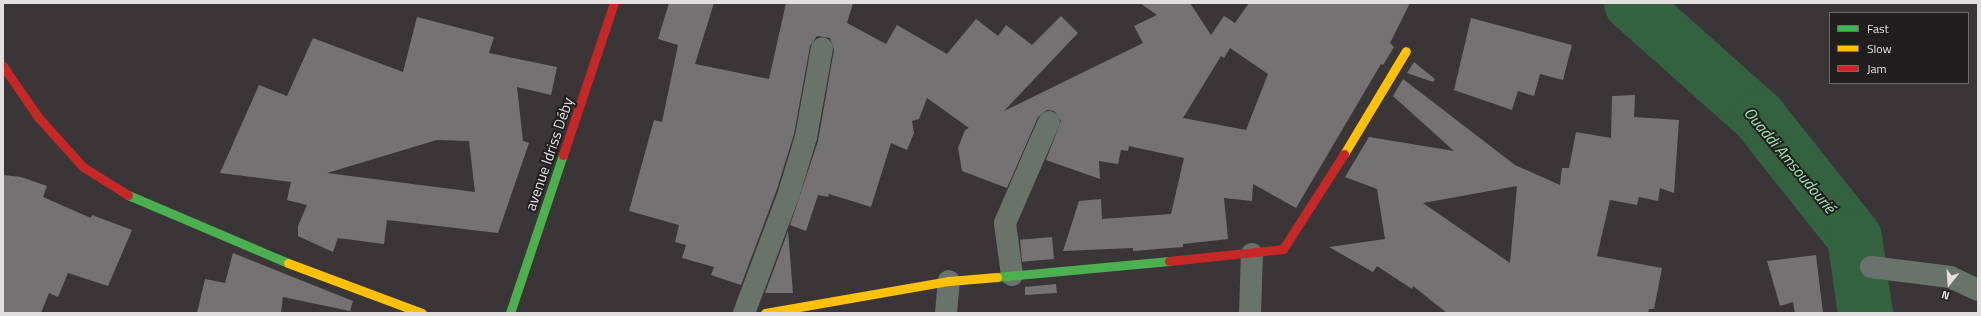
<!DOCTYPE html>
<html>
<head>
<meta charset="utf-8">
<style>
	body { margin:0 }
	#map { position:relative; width:1981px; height:316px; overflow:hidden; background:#3a3638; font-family:"Titillium Web",sans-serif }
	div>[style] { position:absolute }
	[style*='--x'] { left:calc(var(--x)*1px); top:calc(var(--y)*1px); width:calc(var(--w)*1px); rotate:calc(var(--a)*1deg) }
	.river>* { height:55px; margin:-27.5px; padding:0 27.5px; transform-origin:27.5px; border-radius:27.5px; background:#346140 }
	.building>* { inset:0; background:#757273; transform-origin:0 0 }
	.street>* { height:22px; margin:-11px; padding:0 11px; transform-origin:11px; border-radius:11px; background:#69736b }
	.fast>* { height:9px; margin:-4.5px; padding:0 4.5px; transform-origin:4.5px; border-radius:4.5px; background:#4caf50 }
	.slow>* { height:9px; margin:-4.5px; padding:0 4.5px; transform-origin:4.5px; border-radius:4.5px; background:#ffc107 }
	.jam>* { height:9px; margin:-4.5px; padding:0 4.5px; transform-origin:4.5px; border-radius:4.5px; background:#c62828 }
	span { translate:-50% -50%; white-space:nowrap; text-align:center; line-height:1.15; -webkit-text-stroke:4px #201e1e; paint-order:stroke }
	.street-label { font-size:15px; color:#e2dfe0 }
	.water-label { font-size:16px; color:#9de8af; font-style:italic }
	.frame { position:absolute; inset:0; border:4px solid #e2dfe0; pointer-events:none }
	.legend { position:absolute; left:1829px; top:12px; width:140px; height:72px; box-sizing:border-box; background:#201e1e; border:1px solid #6e6b6c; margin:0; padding:5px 7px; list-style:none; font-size:12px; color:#e2dfe0 }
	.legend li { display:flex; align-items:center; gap:8px; height:20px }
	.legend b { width:20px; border:1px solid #6e6b6c }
	.north { position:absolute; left:1929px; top:264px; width:40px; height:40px; -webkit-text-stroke:3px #201e1e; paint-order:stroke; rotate:197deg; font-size:11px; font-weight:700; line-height:16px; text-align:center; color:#e2dfe0 }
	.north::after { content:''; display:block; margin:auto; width:14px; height:18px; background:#e2dfe0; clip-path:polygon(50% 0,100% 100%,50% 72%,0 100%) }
</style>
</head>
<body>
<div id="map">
	<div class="river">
		<i style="--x:1631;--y:3;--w:170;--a:41.7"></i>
		<i style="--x:1758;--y:116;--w:154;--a:51.6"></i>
		<i style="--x:1854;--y:237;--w:77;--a:81.8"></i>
	</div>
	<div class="building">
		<i style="clip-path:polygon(evenodd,669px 3px,714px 3px,695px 64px,769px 79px,786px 3px,853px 3px,847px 23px,886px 44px,897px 25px,947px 54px,976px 19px,998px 36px,1006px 25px,1032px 45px,1061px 16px,1078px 33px,1004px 111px,1143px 43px,1134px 26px,1157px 15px,1140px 3px,1190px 3px,1211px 35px,1224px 16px,1235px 23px,1249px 3px,1410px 3px,1390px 43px,1394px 47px,1383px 65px,1381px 64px,1296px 208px,1253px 184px,1252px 201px,1224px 198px,1228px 239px,1183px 244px,1183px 247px,1133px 251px,1133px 248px,1063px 251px,1079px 201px,1101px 199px,1102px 219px,1171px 214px,1184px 158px,1129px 146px,1128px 151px,1121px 150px,1118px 164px,1099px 161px,1100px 179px,1046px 160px,1061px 121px,1054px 111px,1047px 110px,1038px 117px,1007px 188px,962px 171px,958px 148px,965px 130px,969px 128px,927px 98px,919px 119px,912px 121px,914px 133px,907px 150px,891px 143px,871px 207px,829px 194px,828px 197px,818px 195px,806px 231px,790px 225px,818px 141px,834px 50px,830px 38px,817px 36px,810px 46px,794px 134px,777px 189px,741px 285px,711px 275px,714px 267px,682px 258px,686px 245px,675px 242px,679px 225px,629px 211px,654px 120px,662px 122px,678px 45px,658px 39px,669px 3px,1230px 48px,1268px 74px,1246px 130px,1183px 118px,1221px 56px,1224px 58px,1230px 48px)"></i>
		<i style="clip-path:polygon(evenodd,417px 17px,494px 37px,489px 53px,557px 67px,551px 95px,517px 87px,523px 141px,529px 143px,498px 233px,387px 220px,384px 244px,338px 238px,333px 252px,298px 236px,298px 226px,307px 205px,287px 200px,291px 182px,220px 173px,259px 85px,287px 96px,313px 38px,403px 72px,417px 17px,437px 140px,469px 141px,475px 192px,327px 173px,437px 140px)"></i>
		<i style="clip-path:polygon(1471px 18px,1572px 45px,1563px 80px,1540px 74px,1534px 96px,1518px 91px,1512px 110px,1454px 90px)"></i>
		<i style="clip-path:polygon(1414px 62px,1435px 79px,1433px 82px,1407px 73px)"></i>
		<i style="clip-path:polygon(evenodd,1403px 79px,1515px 165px,1560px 185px,1562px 168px,1569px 168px,1576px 132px,1611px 138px,1612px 96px,1635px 95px,1634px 117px,1679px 120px,1674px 193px,1660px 188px,1658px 201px,1639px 197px,1637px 205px,1610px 200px,1597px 256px,1662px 268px,1654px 309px,1649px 309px,1648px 313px,1447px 313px,1413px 286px,1412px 289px,1377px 266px,1373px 272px,1329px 247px,1385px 239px,1377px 189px,1345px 177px,1369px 137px,1454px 151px,1393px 96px,1403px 79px,1517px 186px,1510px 263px,1423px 203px,1517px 186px)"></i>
		<i style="clip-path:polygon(3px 175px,21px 177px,47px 186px,43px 197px,91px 218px,92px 215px,132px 230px,108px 286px,68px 273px,58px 297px,49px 293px,41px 313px,3px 313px)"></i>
		<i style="clip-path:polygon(788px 231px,793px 293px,765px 293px)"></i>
		<i style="left:1052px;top:237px;width:22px;height:32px;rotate:85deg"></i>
		<i style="clip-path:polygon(233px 253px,353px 301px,350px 311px,283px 297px,281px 313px,197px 313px,205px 279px,225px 283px)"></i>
		<i style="clip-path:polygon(1816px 255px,1823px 313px,1795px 313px,1793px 302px,1780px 306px,1767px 261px)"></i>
		<i style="clip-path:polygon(1056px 284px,1057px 293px,1025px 295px,1025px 287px)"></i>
	</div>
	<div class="street">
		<i style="--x:1871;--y:267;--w:80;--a:7.2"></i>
		<i style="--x:1950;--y:277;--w:31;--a:25"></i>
		<i style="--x:1012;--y:275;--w:52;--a:-97.7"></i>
		<i style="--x:1005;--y:223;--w:110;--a:-66.5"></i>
		<i style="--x:744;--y:313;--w:128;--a:-69.4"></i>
		<i style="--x:789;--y:193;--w:59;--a:-73.1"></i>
		<i style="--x:806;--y:137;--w:90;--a:-79.8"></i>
		<i style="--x:946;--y:313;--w:32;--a:-85"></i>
		<i style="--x:1250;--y:313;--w:59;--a:-88.1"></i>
	</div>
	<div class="fast">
		<i style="--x:128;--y:195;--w:174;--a:23"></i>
		<i style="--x:997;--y:277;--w:173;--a:-5.3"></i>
		<i style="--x:510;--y:313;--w:167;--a:-71.5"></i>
	</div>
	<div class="slow">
		<i style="--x:1344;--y:154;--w:120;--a:-59"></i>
		<i style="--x:288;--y:263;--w:143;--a:20.5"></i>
		<i style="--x:765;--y:313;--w:187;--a:-9.9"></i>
		<i style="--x:949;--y:281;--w:48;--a:-4.8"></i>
	</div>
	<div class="jam">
		<i style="--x:3;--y:66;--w:62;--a:55.5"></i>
		<i style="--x:38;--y:117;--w:67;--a:48"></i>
		<i style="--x:83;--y:167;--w:53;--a:31.9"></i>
		<i style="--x:563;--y:155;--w:160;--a:-71.5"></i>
		<i style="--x:1169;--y:261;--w:115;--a:-6"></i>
		<i style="--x:1283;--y:249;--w:113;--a:-57.3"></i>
	</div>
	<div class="street-label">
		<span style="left:549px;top:154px;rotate:-71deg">avenue Idriss Déby</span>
	</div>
	<div class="water-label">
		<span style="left:1790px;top:160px;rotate:50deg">Ouaddi Amsoudourié</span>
	</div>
	<div class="frame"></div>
	<ul class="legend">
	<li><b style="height:5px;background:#4caf50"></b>Fast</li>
	<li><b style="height:5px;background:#ffc107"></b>Slow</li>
	<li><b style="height:5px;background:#c62828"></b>Jam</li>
	</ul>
	<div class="north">N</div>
</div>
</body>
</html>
